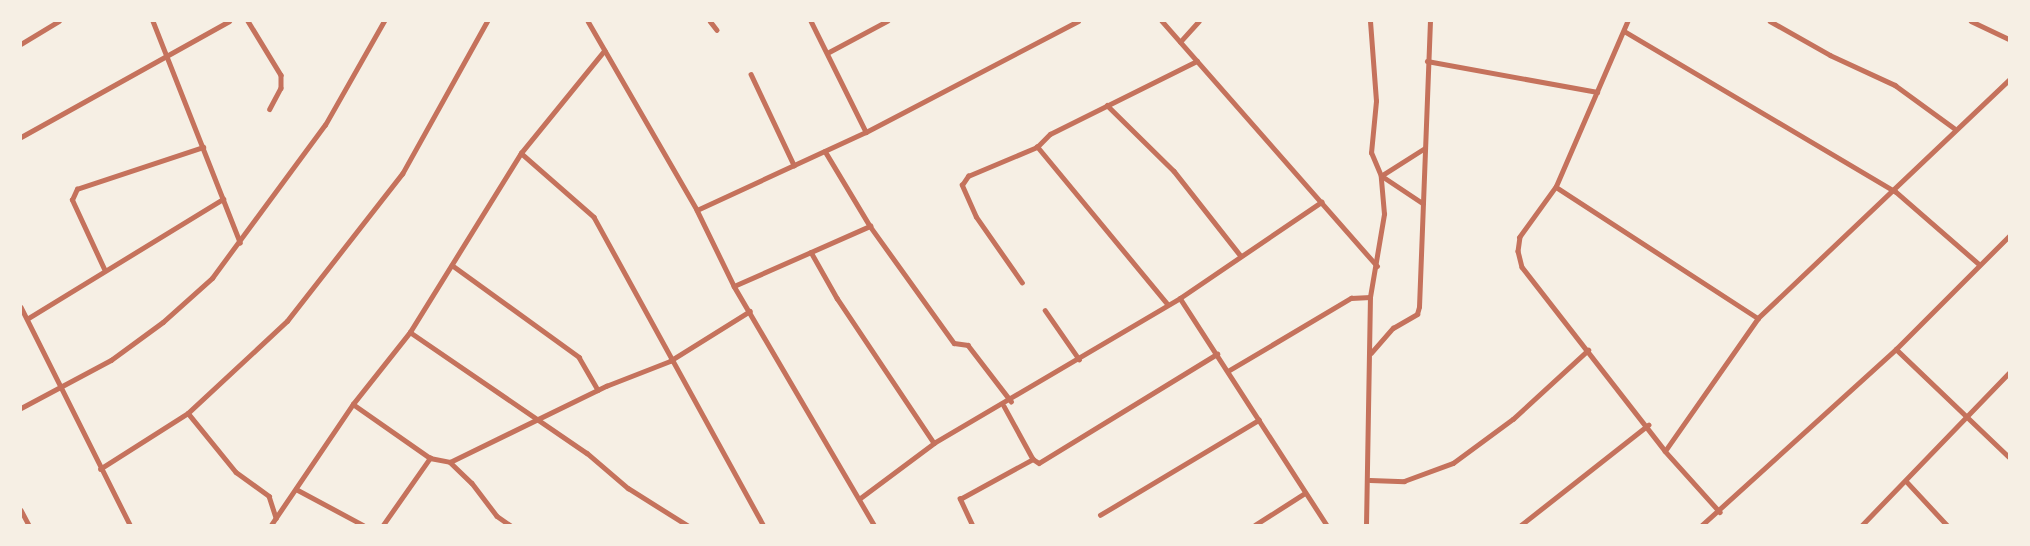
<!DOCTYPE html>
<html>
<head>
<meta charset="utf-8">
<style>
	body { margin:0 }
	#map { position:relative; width:2030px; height:546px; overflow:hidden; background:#f6efe4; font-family:"Times New Roman",serif }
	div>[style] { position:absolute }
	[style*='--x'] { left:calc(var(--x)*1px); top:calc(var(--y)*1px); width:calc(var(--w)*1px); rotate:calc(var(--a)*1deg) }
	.minor>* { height:4.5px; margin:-2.25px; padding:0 2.25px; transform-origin:2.25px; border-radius:2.25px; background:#c5725c }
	span { translate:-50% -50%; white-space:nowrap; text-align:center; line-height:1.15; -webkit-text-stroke:4.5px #f6efe4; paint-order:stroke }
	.frame { position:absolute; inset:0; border:22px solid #f6efe4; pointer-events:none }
</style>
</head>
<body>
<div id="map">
	<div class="minor">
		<i style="--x:153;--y:21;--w:238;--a:68.5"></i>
		<i style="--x:248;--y:21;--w:63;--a:58.6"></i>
		<i style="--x:281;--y:75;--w:13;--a:90"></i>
		<i style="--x:281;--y:88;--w:24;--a:118"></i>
		<i style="--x:588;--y:21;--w:218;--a:60"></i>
		<i style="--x:697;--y:210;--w:85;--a:64"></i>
		<i style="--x:734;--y:286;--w:277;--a:59.6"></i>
		<i style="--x:710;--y:21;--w:11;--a:52"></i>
		<i style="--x:811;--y:21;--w:124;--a:63.6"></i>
		<i style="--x:1162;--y:21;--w:326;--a:48.7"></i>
		<i style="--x:1628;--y:21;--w:181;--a:113.4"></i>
		<i style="--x:1556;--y:187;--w:62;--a:125.8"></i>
		<i style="--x:1520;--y:237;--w:14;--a:98"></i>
		<i style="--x:1518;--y:251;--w:16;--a:76"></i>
		<i style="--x:1522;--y:267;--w:233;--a:52.1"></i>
		<i style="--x:1665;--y:451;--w:82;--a:48"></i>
		<i style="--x:1770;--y:21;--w:69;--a:29.5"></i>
		<i style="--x:1830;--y:55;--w:72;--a:24.8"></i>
		<i style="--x:1895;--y:85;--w:73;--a:36.1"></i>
		<i style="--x:1971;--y:21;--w:42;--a:25.3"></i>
		<i style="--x:1624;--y:31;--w:315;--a:30.6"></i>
		<i style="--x:1895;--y:191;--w:111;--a:41"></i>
		<i style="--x:1180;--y:42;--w:28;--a:-48"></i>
		<i style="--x:21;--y:44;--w:44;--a:-31.2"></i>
		<i style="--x:829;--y:52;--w:66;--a:-28.1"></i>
		<i style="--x:1427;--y:61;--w:173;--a:10.3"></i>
		<i style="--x:751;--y:74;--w:101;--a:64.7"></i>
		<i style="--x:1107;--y:105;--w:94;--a:44.6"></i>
		<i style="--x:1174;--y:171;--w:108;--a:51.8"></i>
		<i style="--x:21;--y:137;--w:238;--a:-29.1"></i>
		<i style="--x:825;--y:151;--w:87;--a:59"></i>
		<i style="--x:870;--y:226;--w:144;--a:54.3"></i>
		<i style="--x:954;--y:343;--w:14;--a:8"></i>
		<i style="--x:968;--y:345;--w:71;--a:52.5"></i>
		<i style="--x:521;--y:153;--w:97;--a:41.2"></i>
		<i style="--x:594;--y:217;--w:351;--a:61.2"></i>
		<i style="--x:1556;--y:187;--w:241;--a:33"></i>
		<i style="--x:1423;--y:204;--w:50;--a:-146.3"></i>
		<i style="--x:1381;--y:176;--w:52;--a:-32.5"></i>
		<i style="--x:697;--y:210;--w:186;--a:-24.8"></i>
		<i style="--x:866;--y:132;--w:239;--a:-27.6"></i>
		<i style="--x:811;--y:252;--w:53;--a:60.5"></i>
		<i style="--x:837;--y:298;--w:174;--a:56.2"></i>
		<i style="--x:452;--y:265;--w:157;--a:35.9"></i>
		<i style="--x:579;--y:357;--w:38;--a:60"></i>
		<i style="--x:104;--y:269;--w:76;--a:-114.9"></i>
		<i style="--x:72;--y:200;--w:12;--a:-66"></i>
		<i style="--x:77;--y:189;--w:133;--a:-18.4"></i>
		<i style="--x:1022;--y:283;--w:80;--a:-124.9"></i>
		<i style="--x:976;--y:217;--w:35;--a:-114"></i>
		<i style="--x:962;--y:185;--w:11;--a:-56"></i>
		<i style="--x:968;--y:176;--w:75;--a:-22.8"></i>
		<i style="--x:734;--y:286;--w:149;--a:-23.8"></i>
		<i style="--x:1180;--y:298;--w:270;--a:57.1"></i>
		<i style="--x:1167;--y:304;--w:204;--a:-129.6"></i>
		<i style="--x:1037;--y:147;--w:18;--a:-45"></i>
		<i style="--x:1050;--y:134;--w:164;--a:-26.4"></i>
		<i style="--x:21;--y:307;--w:244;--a:63.4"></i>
		<i style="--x:1045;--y:310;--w:60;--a:55.2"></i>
		<i style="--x:27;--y:319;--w:230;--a:-31.5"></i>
		<i style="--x:410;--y:332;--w:214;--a:34.4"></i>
		<i style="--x:587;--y:453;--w:54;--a:40.5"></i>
		<i style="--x:628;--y:488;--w:70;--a:32.1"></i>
		<i style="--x:1896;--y:349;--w:156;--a:43.7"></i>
		<i style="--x:1371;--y:353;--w:33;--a:-49"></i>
		<i style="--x:1393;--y:328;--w:28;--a:-30"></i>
		<i style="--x:1417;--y:314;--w:7;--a:-74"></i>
		<i style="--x:1419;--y:307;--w:286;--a:-87.8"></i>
		<i style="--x:1228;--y:371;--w:143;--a:-30.7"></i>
		<i style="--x:1351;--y:298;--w:19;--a:-3"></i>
		<i style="--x:353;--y:404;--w:94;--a:35"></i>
		<i style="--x:430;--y:458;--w:20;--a:11"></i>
		<i style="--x:450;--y:462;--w:30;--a:44"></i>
		<i style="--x:472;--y:483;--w:41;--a:52.9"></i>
		<i style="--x:497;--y:516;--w:16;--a:35"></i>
		<i style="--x:1004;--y:406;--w:60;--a:61.3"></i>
		<i style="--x:1033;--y:459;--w:7;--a:34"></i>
		<i style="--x:1039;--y:463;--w:209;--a:-31.5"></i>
		<i style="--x:21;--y:408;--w:102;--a:-28.1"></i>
		<i style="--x:111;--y:360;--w:64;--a:-36.2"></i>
		<i style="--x:163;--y:322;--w:66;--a:-41.9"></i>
		<i style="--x:212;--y:278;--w:190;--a:-53.6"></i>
		<i style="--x:325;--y:125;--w:120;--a:-60.4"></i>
		<i style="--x:188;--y:413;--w:76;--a:50.9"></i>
		<i style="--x:236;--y:472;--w:41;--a:36"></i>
		<i style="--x:269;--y:496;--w:23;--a:72"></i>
		<i style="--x:1665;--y:451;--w:162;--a:-55"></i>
		<i style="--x:1758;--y:318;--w:346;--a:-43.5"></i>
		<i style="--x:450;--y:462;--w:174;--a:-26"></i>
		<i style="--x:606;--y:386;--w:69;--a:-21.3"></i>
		<i style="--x:670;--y:361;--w:94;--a:-32"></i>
		<i style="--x:100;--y:469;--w:104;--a:-32.5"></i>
		<i style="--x:188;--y:413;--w:135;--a:-42.9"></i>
		<i style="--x:287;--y:321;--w:187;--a:-52"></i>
		<i style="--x:402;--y:174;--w:175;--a:-60.9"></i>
		<i style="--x:1370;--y:480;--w:34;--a:2"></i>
		<i style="--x:1404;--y:481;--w:52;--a:-20.2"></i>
		<i style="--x:1453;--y:463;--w:74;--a:-36.3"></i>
		<i style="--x:1513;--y:419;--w:102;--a:-42.6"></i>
		<i style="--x:1907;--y:482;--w:59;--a:47.1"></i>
		<i style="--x:296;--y:489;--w:76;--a:28.2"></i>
		<i style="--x:859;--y:499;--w:94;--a:-36.7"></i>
		<i style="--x:934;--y:443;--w:286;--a:-30.5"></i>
		<i style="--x:1180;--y:298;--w:171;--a:-34.2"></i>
		<i style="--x:21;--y:510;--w:17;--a:62"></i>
		<i style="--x:1100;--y:515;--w:185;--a:-30.9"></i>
		<i style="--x:271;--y:525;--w:146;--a:-55.9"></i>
		<i style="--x:353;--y:404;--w:92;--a:-51.6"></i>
		<i style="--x:410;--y:332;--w:211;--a:-58.2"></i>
		<i style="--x:521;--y:153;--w:132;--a:-50.9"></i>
		<i style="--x:383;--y:525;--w:82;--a:-55"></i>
		<i style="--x:972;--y:525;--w:29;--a:-115"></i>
		<i style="--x:960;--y:499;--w:83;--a:-28.7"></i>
		<i style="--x:1255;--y:525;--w:59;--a:-32.6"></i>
		<i style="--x:1366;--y:525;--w:228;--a:-89"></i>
		<i style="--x:1370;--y:297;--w:84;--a:-80.4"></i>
		<i style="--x:1384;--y:214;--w:38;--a:-95"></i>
		<i style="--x:1381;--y:176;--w:25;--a:-113"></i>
		<i style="--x:1371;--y:153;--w:52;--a:-84.5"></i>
		<i style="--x:1376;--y:101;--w:80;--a:-94.3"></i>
		<i style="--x:1521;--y:525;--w:162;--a:-38.2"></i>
		<i style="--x:1702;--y:525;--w:262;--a:-42.2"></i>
		<i style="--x:1896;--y:349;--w:160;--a:-45"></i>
		<i style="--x:1862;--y:525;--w:211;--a:-46"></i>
	</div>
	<div class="frame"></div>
</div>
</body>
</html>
